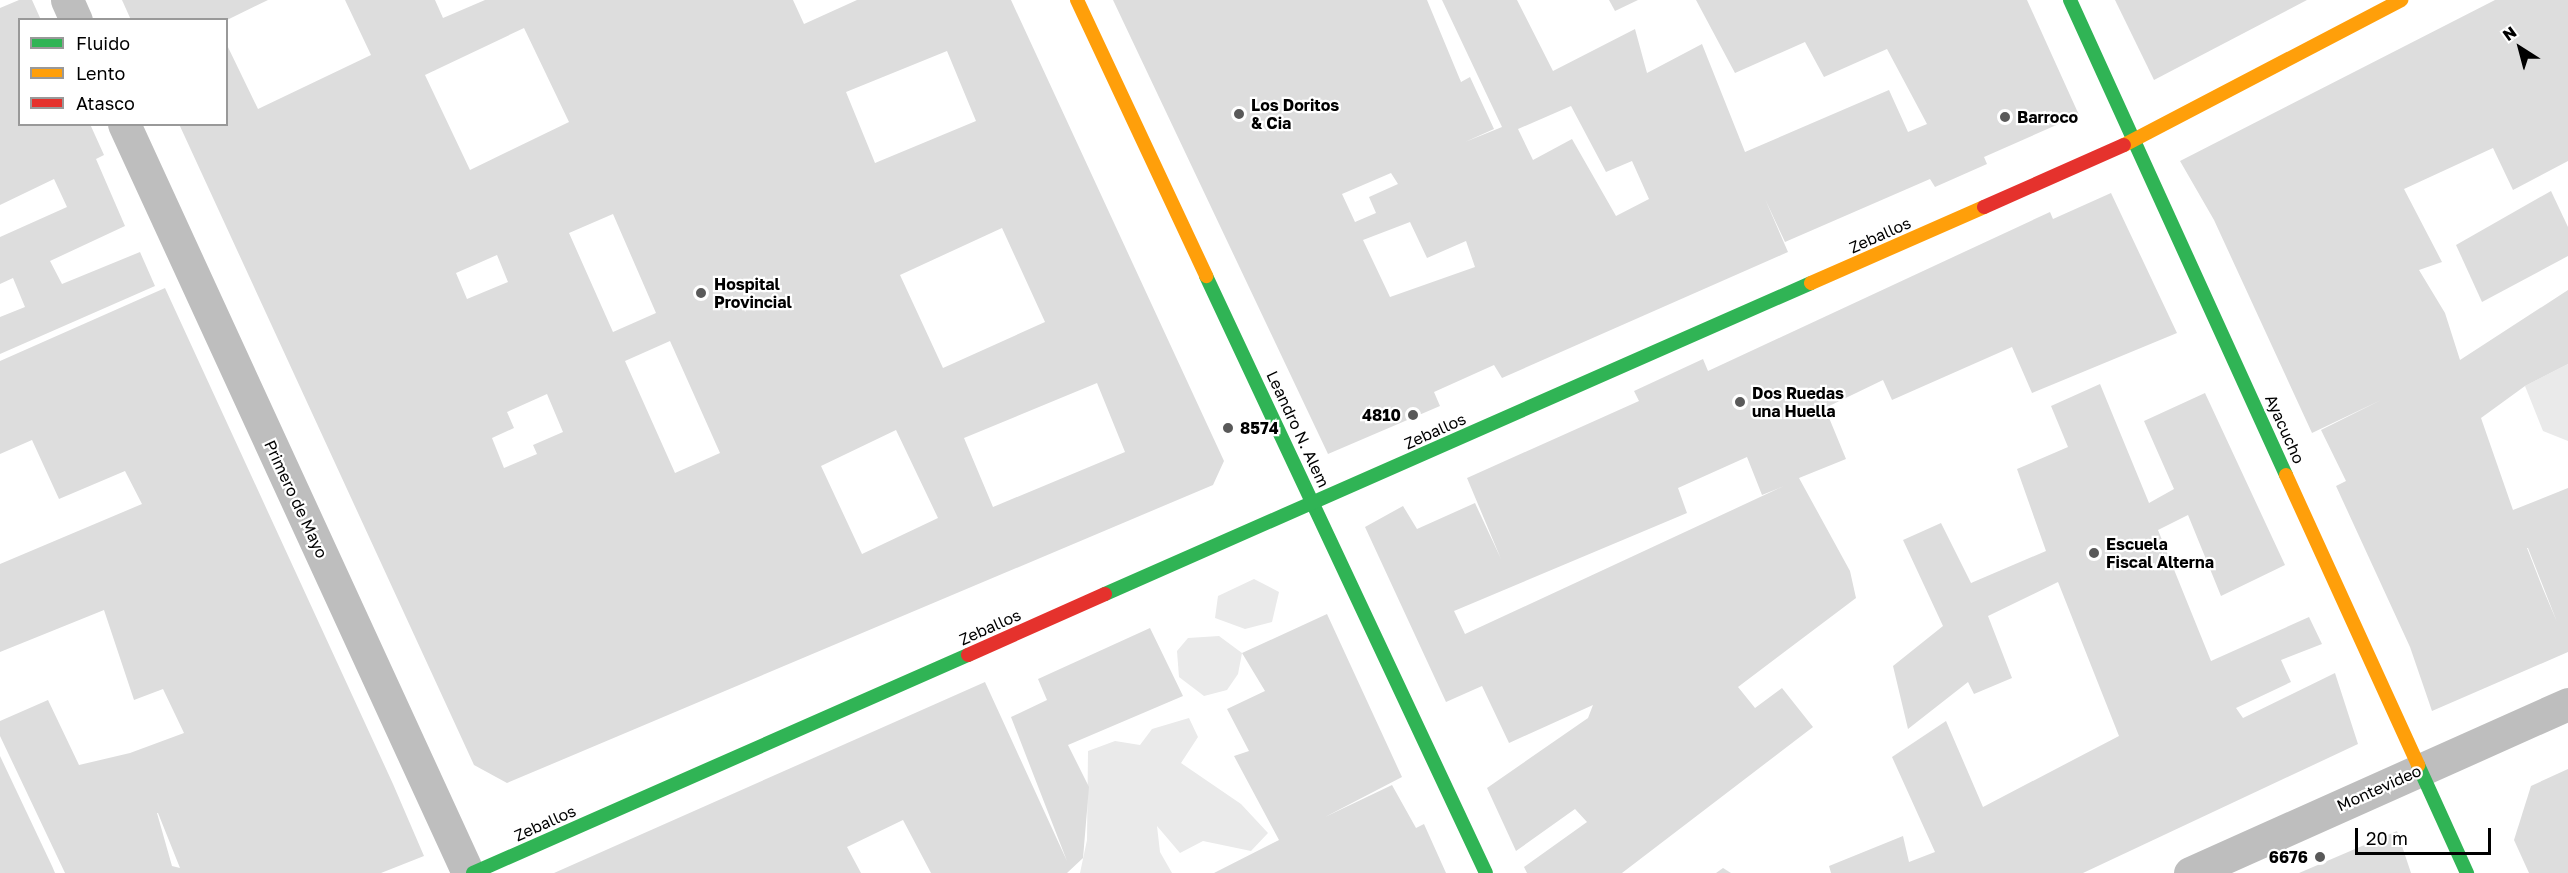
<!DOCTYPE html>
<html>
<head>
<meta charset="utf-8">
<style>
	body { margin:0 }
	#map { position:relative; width:2568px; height:873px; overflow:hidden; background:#fff; font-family:"Golos Text",sans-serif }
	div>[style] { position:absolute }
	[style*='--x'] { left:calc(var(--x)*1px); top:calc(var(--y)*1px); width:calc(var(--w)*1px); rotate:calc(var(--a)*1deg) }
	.green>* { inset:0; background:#eaeaea }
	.building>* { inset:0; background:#ddd }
	.street>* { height:33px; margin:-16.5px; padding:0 16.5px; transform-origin:16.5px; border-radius:16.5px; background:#bebebe }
	.fast>* { height:14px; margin:-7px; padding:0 7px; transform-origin:7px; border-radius:7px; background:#30b455 }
	.slow>* { height:14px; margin:-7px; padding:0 7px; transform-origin:7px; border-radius:7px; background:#ff9f0a }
	.jam>* { height:14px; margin:-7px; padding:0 7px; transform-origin:7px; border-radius:7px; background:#e5322d }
	.dots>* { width:16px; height:16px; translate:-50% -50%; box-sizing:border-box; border:3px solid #fff; border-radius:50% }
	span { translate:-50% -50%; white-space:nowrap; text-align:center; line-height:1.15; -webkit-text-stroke:4.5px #fff; paint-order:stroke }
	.poi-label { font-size:16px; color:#000; font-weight:700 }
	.left { translate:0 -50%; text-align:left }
	.right { translate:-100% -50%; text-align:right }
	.street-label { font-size:16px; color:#000 }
	.legend { position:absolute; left:18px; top:18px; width:210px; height:108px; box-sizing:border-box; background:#fff; border:2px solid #999; margin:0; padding:8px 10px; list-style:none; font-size:18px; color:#000 }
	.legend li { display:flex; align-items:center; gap:12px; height:30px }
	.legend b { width:30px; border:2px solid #999 }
	.north { position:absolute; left:2490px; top:18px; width:60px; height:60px; -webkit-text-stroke:4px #fff; paint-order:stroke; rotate:324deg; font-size:16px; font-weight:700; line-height:24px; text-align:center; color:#000 }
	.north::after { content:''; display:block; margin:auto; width:21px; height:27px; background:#000; clip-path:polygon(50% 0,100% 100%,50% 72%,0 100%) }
	.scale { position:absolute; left:2355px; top:828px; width:136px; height:27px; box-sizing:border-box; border:3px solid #000; border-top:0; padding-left:8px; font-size:18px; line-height:21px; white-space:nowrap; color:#000; -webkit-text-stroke:4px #fff; paint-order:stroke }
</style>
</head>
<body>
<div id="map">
	<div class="green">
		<i style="clip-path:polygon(2568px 364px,2568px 441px,2543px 431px,2525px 386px)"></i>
		<i style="clip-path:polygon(1254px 579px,1279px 592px,1272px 622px,1245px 629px,1215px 618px,1218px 596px)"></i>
		<i style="clip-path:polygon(1219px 636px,1242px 653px,1238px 674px,1227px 690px,1204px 696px,1179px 677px,1177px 651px,1188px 638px)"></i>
		<i style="clip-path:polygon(1189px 718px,1198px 737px,1181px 763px,1241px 804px,1268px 833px,1251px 851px,1203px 841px,1180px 853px,1157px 826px,1160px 852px,1172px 873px,1080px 873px,1087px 840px,1088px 751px,1115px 741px,1140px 745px,1152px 729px)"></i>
	</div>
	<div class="building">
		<i style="clip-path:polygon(19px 0,32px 0,41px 20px,20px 20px,20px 124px,90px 124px,104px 155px,96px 159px,125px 226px,50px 261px,62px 284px,140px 252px,155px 286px,0 354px,0 317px,25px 307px,13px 278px,0 284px,0 237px,67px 207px,54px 179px,0 205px,0 8px)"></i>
		<i style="clip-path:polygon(122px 0,268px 0,227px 20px,131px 20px)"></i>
		<i style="clip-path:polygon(evenodd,345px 0,435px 0,443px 18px,485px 0,793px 0,804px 24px,857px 0,1011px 0,1224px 461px,1213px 485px,507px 783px,474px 765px,179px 124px,226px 124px,226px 43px,258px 109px,371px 55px,345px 0,524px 28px,569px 122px,470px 170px,425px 75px,524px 28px,345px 0,947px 51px,976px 121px,875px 163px,846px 92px,947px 51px,345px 0,613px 214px,656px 313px,613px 332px,569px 233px,613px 214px,345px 0,1002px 228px,1045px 322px,943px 368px,900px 275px,1002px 228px,345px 0,497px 255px,508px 282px,467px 299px,456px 273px,497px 255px,345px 0,670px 341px,720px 453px,675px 473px,625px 361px,670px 341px,345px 0,1097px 383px,1125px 452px,993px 507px,964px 438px,1097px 383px,345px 0,547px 394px,563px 432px,533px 445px,537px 454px,504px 468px,492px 438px,514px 428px,507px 412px,547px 394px,345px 0,896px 430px,938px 518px,862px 554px,821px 466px,896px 430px)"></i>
		<i style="clip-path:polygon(evenodd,1113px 0,1427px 0,1461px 82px,1470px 77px,1494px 129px,1465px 142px,1502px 127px,1442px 0,1517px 0,1553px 71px,1635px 29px,1647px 73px,1702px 44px,1745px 152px,1889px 90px,1908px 132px,1927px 124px,1887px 49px,1824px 77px,1805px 42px,1735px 73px,1696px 0,2027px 0,2079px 115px,1984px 157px,1987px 164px,1935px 187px,1930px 179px,1785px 242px,1765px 199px,1788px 252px,1502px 378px,1494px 365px,1434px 392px,1440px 406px,1328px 454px,1113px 0,1571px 106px,1606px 172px,1632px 161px,1649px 199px,1616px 216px,1572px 139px,1533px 160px,1518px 129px,1571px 106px,1113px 0,1391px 173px,1398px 184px,1369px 197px,1376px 213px,1355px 222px,1342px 194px,1391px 173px,1113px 0,1410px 222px,1427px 258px,1466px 241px,1475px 267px,1390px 297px,1363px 240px,1410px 222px)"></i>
		<i style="clip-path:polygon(1609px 0,1638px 0,1615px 11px)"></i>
		<i style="clip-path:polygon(2115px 0,2307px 0,2154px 80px)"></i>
		<i style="clip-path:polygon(evenodd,2495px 0,2568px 0,2568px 161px,2513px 190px,2493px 148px,2404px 189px,2442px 262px,2419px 270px,2445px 313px,2460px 360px,2568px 290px,2568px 364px,2525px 386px,2481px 418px,2513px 510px,2568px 488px,2568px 652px,2432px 711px,2410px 647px,2336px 486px,2346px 481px,2321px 430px,2381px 400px,2312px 433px,2214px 220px,2180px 161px,2495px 0,2527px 548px,2528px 548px,2557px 622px,2543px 589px,2527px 548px)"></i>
		<i style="clip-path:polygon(2551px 191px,2568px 227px,2568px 256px,2482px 302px,2456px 245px)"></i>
		<i style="clip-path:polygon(evenodd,2111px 193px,2177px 333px,2032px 393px,2012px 347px,1892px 400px,1883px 380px,1825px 408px,1846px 459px,1799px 478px,1850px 571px,1856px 598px,1738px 687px,1755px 708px,1782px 688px,1813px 727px,1622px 873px,1527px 873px,1524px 867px,1587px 822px,1575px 809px,1516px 851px,1487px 788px,1588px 718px,1593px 705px,1509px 743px,1482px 686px,1446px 702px,1365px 527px,1403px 506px,1417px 529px,1475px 503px,1501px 559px,1467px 478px,1639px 401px,1634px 391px,1703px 359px,1708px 371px,2050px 212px,2053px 219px,2111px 193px,1747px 457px,1762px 495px,1784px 486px,1465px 634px,1454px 611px,1687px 513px,1678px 488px,1747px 457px)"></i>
		<i style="clip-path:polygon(evenodd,165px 288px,393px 784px,424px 856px,381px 873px,65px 873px,0 736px,0 721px,48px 700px,79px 765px,130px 753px,184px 733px,163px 689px,134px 700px,104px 610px,0 652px,0 564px,142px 504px,125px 471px,59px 499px,32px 440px,0 454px,0 361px,165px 288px,157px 813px,158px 813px,180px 868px,172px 866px,157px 813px)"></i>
		<i style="clip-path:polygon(2100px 384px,2149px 503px,2174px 489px,2144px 421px,2205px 393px,2285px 565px,2221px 596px,2188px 515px,2158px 530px,2211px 661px,2309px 617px,2322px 644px,2281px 660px,2291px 682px,2236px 708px,2243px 718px,2335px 673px,2358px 744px,2083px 873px,1831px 873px,1829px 866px,1903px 836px,1909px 862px,1935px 852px,1892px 757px,1946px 721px,1983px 807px,2119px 736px,2058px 582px,1988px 616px,2012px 678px,1974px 694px,1968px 682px,1908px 729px,1893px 666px,1943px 626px,1903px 540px,1941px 523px,1971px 583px,2046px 551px,2017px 469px,2068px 447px,2051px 406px)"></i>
		<i style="clip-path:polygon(1327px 614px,1402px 777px,1325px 817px,1392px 785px,1416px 828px,1424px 824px,1446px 873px,1214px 873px,1279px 840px,1234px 756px,1249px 751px,1227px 709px,1265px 691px,1242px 653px)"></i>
		<i style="clip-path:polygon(1150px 628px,1183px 696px,1068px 745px,1089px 787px,1083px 858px,1067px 873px,931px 873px,903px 820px,847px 847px,861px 873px,554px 873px,985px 682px,1067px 861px,1011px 717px,1047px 700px,1038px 679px)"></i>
		<i style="clip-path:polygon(0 756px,52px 866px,55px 873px,0 873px)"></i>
		<i style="clip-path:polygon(2568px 769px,2568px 873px,2529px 873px,2514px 840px,2531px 786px)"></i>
		<i style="clip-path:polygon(2397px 831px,2411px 873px,2299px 873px)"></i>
		<i style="clip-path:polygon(1723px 868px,1731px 873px,1716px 873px)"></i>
	</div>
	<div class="street">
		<i style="--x:67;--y:0;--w:22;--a:66"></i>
		<i style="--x:124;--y:124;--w:824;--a:65.33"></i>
		<i style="--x:2190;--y:873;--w:414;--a:-24.1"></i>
	</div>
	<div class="fast">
		<i style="--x:2070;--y:0;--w:522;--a:65.55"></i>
		<i style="--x:1206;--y:276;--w:659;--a:64.87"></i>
		<i style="--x:1105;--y:594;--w:771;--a:-23.77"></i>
		<i style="--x:2418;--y:765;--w:119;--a:65.6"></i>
		<i style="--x:473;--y:873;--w:541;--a:-23.77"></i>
	</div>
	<div class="slow">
		<i style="--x:1077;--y:0;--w:305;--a:64.9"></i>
		<i style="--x:2124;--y:145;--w:313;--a:-27.6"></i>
		<i style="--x:1811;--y:283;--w:189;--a:-23.7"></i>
		<i style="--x:2286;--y:475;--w:319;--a:65.5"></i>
	</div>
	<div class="jam">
		<i style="--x:1984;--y:207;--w:153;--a:-23.9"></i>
		<i style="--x:968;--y:655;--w:150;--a:-24"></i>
	</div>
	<div class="dots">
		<i style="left:1239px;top:114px;background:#595959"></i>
		<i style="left:2005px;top:117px;background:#595959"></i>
		<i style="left:701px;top:293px;background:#595959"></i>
		<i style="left:1740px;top:402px;background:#595959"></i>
		<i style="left:1413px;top:415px;background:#595959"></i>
		<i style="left:1228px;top:428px;background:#595959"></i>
		<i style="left:2094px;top:553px;background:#595959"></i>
		<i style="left:2320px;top:857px;background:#595959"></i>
	</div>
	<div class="poi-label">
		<span class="left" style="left:1251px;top:114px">Los Doritos<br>&amp; Cia</span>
		<span class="left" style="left:2017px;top:117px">Barroco</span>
		<span class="left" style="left:714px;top:293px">Hospital<br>Provincial</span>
		<span class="left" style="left:1752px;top:402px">Dos Ruedas<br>una Huella</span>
		<span class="right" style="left:1401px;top:415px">4810</span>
		<span class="left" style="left:1240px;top:428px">8574</span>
		<span class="left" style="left:2106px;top:553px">Escuela<br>Fiscal Alterna</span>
		<span class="right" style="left:2308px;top:857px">6676</span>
	</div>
	<div class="street-label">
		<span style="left:1880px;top:235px;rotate:-24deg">Zeballos</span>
		<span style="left:1298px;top:429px;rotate:65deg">Leandro N. Alem</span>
		<span style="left:2285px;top:429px;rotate:66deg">Ayacucho</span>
		<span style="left:1435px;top:431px;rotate:-24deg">Zeballos</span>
		<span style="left:296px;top:499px;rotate:65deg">Primero de Mayo</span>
		<span style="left:990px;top:627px;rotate:-24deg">Zeballos</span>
		<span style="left:2379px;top:788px;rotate:-24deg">Montevideo</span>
		<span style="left:545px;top:823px;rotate:-24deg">Zeballos</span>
	</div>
	<ul class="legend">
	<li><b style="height:8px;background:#30b455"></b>Fluido</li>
	<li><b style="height:8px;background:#ff9f0a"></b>Lento</li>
	<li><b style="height:8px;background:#e5322d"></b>Atasco</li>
	</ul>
	<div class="north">N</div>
	<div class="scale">20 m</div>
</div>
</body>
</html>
